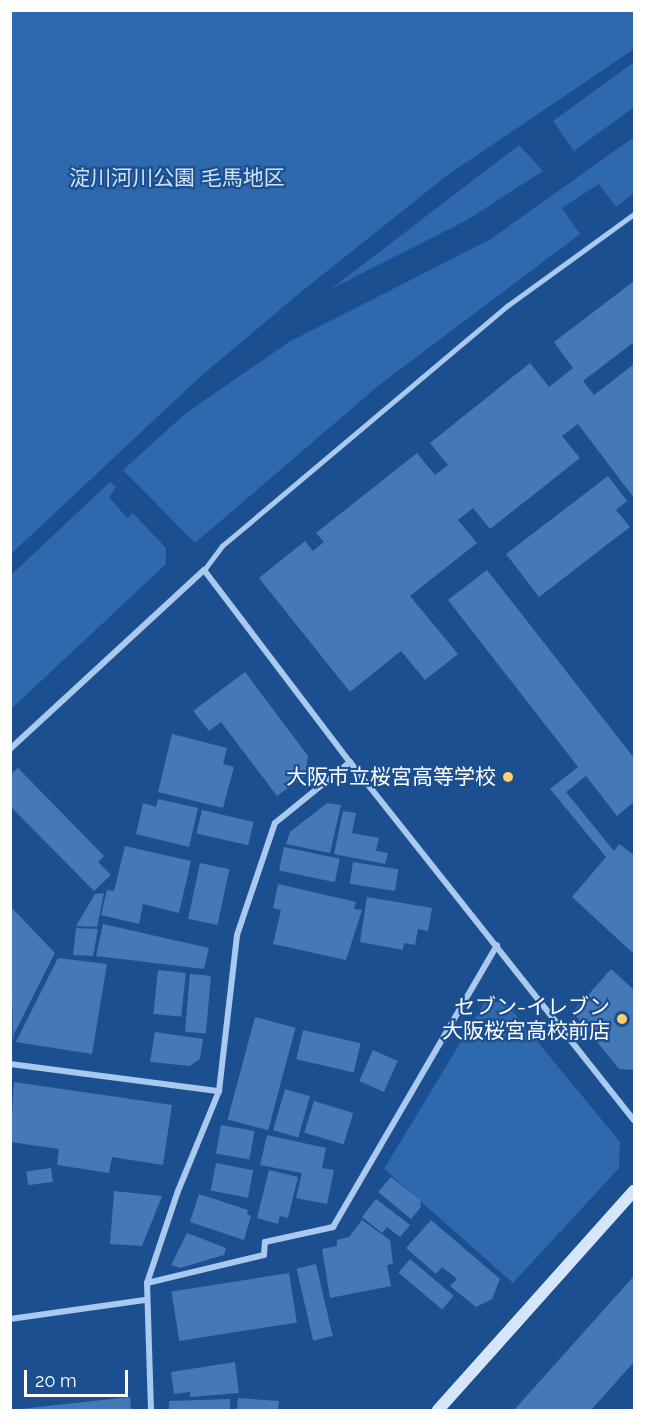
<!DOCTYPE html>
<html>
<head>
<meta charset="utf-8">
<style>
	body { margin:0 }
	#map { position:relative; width:645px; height:1421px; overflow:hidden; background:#1b4f8f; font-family:Raleway,"Noto Sans JP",sans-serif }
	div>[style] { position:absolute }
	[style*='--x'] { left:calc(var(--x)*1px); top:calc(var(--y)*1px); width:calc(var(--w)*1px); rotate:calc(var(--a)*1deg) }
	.green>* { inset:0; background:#2e69ad }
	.building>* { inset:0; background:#4478b7; transform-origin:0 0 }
	.lane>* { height:4.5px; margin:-2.25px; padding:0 2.25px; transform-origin:2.25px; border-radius:2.25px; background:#a9c9ee }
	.street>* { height:6px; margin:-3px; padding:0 3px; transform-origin:3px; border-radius:3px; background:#a9c9ee }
	.secondary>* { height:12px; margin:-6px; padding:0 6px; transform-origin:6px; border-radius:6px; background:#d6e6fa }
	.dots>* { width:16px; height:16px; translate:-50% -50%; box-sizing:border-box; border:3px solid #1b4f8f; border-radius:50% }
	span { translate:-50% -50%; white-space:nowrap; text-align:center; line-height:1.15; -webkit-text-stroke:4.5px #1b4f8f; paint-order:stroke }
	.park-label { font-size:21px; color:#cfe3fa }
	.poi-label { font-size:21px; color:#fff }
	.right { translate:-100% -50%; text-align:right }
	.frame { position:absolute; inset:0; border:12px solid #fff; pointer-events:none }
	.scale { position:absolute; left:24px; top:1370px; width:104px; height:27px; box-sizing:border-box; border:3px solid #fff; border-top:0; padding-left:8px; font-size:18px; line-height:21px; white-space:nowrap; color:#fff; -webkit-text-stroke:4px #1b4f8f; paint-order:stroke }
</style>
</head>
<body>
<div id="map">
	<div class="green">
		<i style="clip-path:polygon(11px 10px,634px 11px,634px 49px,449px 174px,302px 291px,201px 376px,11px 554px)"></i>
		<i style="clip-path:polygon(634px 62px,634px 107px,574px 151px,553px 121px)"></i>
		<i style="clip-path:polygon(634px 137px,634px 193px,616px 207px,599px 184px,562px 208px,580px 234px,378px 386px,195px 543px,123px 470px,186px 413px,289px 342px,491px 239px)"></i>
		<i style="clip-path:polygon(519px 145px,543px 171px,467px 220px,331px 289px)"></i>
		<i style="clip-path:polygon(110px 482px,116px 487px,109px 497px,127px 518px,133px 513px,166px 548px,166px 564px,11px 709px,11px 575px)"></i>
		<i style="clip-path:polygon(485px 1002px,505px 1002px,620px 1142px,619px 1168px,513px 1283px,384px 1169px)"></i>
	</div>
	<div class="building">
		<i style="clip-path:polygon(634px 281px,634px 342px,583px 381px,594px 395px,634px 364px,634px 498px,578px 424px,562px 436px,580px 458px,490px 529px,473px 508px,458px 520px,477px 543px,410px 596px,458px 654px,425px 680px,401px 651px,350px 692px,259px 578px,305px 541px,313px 551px,324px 542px,316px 533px,417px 453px,435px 475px,448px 465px,430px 443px,530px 363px,549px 387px,573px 368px,554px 342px)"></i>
		<i style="clip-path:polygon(608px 476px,627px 501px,616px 510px,630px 527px,539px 597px,506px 554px)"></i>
		<i style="clip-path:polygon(487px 570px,634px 758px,634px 802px,617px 816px,586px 776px,566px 792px,614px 851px,619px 844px,634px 855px,634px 954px,572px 897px,606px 857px,550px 789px,578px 767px,448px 600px)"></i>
		<i style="clip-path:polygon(245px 672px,308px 756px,305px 776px,277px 796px,221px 722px,209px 731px,193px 711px)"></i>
		<i style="clip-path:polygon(172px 734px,227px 748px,223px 764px,234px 767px,223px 808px,158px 792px)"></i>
		<i style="clip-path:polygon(18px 768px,104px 856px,98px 862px,111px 875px,94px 891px,10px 806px,10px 775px)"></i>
		<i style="clip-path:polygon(158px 799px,198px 808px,189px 847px,136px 834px,143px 803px,156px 807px)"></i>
		<i style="clip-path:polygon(327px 803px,341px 805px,330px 853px,286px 844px,290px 832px)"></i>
		<i style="left:202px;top:810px;width:53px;height:24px;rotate:13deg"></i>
		<i style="clip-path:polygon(343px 811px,356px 813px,352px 833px,379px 838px,376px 851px,388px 853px,385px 864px,334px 854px)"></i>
		<i style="clip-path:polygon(125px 846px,191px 861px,179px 913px,143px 904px,139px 924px,101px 915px,107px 890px,114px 891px)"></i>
		<i style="left:284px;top:847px;width:57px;height:24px;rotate:12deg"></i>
		<i style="left:353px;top:862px;width:46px;height:22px;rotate:9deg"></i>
		<i style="left:200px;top:863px;width:30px;height:57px;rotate:12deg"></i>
		<i style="clip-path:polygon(278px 884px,356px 902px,354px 909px,362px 910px,346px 960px,273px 944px,281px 910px,273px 908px)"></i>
		<i style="clip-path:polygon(104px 893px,97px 927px,76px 926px,95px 894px)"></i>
		<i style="clip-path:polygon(367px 897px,432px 908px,428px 931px,418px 929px,415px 945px,404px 943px,403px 950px,360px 942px)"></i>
		<i style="clip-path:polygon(10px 906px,55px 953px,14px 1034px,13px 1043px)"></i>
		<i style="clip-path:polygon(103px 924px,209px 948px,204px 969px,96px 956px)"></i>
		<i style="clip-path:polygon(76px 928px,98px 929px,93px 956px,73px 955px)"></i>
		<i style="clip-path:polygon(58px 958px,107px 964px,92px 1054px,16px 1042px)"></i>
		<i style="clip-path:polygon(611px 969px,634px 990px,634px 1070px,619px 1069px,573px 1012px)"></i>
		<i style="left:158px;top:970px;width:28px;height:44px;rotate:6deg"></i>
		<i style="left:190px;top:974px;width:21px;height:58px;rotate:5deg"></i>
		<i style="left:255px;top:1017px;width:42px;height:106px;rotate:15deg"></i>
		<i style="left:303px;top:1030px;width:59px;height:30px;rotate:13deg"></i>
		<i style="clip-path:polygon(155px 1032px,203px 1039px,200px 1059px,190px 1066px,150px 1062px)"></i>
		<i style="left:373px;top:1050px;width:27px;height:34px;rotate:24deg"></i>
		<i style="clip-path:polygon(14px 1082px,172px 1105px,163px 1165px,112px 1157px,109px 1173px,57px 1165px,59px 1149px,10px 1142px)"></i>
		<i style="left:285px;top:1089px;width:26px;height:43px;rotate:16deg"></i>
		<i style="left:314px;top:1101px;width:41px;height:33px;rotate:17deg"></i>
		<i style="left:221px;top:1125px;width:34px;height:29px;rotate:10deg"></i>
		<i style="clip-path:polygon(267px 1135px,326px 1148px,322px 1168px,334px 1170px,327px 1204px,296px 1198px,302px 1173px,260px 1165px)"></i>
		<i style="left:216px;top:1163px;width:38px;height:28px;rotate:11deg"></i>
		<i style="left:51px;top:1168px;width:14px;height:25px;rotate:82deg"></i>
		<i style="clip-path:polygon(269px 1170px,298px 1177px,288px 1218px,280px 1216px,278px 1224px,257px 1218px)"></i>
		<i style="clip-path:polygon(391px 1177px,420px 1200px,421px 1207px,411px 1219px,378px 1192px)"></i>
		<i style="clip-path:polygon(114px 1191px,162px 1196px,142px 1246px,110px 1244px)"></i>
		<i style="clip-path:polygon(199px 1194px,248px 1210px,247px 1214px,251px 1216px,244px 1240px,190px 1222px)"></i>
		<i style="clip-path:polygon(376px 1199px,410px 1225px,400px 1237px,387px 1227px,382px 1233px,362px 1217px)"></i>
		<i style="clip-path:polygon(362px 1220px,390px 1240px,393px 1264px,387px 1265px,391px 1286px,330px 1298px,322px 1249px,337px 1246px,337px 1240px,349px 1237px)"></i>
		<i style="clip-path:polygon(431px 1220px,500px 1279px,492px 1299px,476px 1307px,450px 1286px,457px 1279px,442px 1267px,436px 1274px,406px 1248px)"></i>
		<i style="clip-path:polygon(187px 1233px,226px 1248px,224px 1255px,180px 1268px,171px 1265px)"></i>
		<i style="left:410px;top:1259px;width:57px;height:18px;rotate:40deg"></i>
		<i style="left:316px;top:1264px;width:74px;height:20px;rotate:77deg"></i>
		<i style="left:289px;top:1273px;width:50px;height:119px;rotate:81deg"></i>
		<i style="clip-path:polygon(634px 1276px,634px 1362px,591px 1410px,514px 1410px)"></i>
		<i style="clip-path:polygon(235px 1362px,239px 1393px,190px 1397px,190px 1392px,174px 1394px,171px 1372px)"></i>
		<i style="clip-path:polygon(130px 1397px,131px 1410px,20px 1410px,20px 1409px)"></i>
		<i style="clip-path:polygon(238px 1398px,279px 1401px,278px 1410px,237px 1410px)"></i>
		<i style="clip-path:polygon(230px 1399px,230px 1410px,169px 1410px,169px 1401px)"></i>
	</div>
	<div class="lane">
		<i style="--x:204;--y:570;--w:30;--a:-53"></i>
		<i style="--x:222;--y:546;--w:373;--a:-40.1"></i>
		<i style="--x:507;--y:306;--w:157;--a:-35.9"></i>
	</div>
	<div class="street">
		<i style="--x:10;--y:749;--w:264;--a:-42.7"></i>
		<i style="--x:204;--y:570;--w:241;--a:52.8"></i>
		<i style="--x:350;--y:762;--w:457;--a:51.6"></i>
		<i style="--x:10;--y:1064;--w:211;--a:7.4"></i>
		<i style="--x:147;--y:1283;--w:120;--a:-13.5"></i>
		<i style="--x:264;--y:1255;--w:13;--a:-86"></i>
		<i style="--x:265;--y:1242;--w:70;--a:-12.4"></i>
		<i style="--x:333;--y:1227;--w:326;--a:-59.8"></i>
		<i style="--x:10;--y:1319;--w:136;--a:-8"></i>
		<i style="--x:151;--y:1410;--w:127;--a:-91.8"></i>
		<i style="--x:147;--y:1283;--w:97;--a:-71.4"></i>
		<i style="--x:178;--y:1191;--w:108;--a:-67.7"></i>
		<i style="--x:219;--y:1091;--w:157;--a:-83.4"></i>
		<i style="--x:237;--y:935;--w:118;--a:-71.3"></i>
		<i style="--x:275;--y:823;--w:97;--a:-39.1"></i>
	</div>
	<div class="secondary">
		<i style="--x:438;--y:1410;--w:294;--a:-48.2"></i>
	</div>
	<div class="dots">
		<i style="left:508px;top:777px;background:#ffd166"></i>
		<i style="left:622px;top:1019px;background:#ffd166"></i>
	</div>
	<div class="park-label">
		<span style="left:177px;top:178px">淀川河川公園 毛馬地区</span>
	</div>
	<div class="poi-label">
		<span class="right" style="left:496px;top:777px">大阪市立桜宮高等学校</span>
		<span class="right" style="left:610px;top:1019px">セブン-イレブン<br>大阪桜宮高校前店</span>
	</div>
	<div class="frame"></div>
	<div class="scale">20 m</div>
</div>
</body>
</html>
